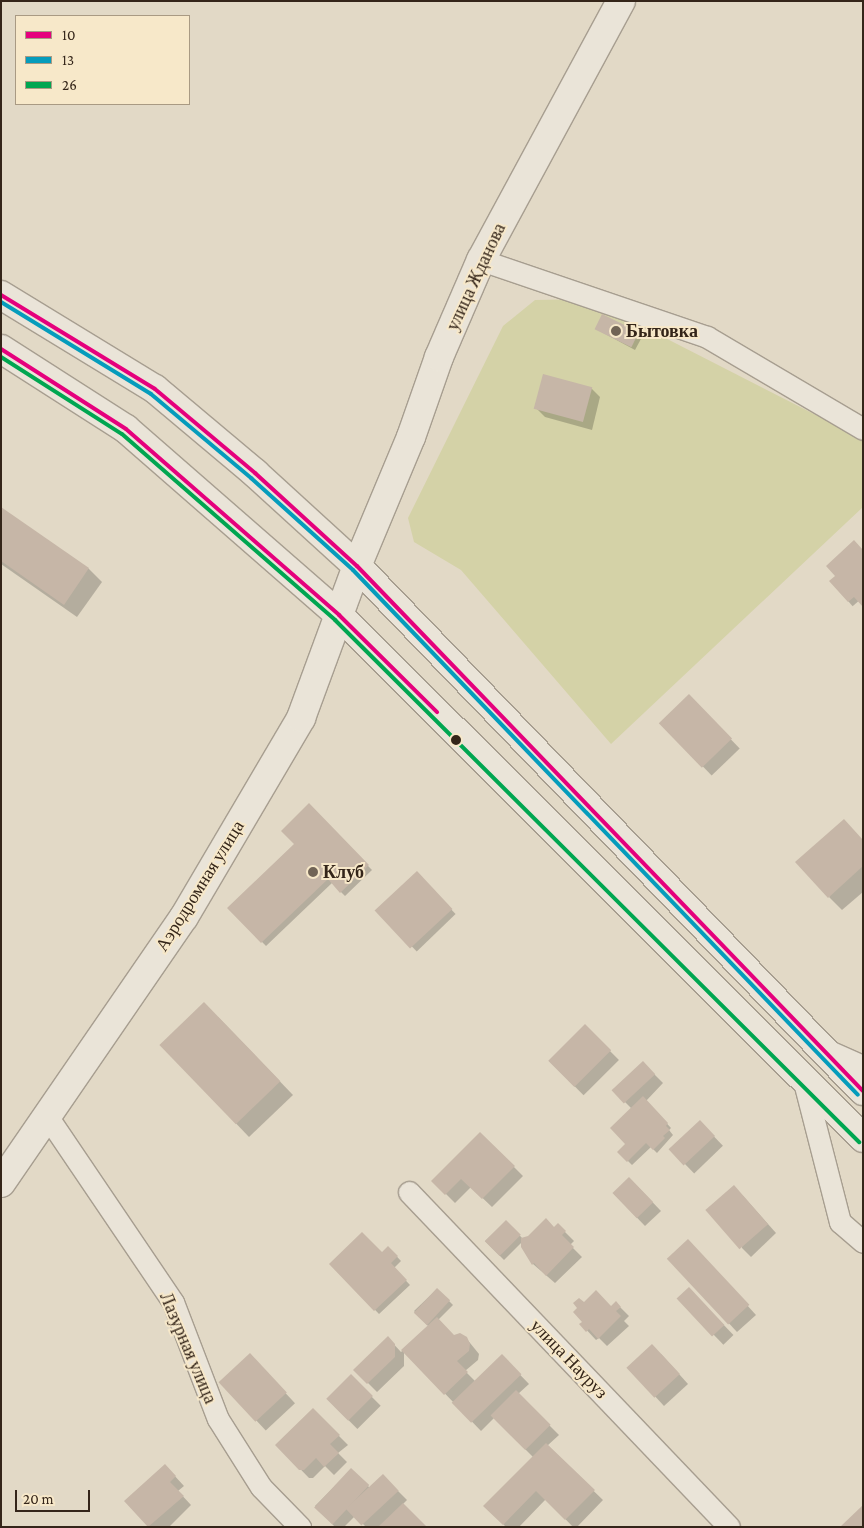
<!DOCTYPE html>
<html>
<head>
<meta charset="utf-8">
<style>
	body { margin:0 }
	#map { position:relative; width:864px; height:1528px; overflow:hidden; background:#e2d9c6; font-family:"Crimson Pro",serif }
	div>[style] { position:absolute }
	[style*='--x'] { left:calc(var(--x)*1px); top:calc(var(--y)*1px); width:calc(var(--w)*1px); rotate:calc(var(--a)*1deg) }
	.green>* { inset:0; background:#d4d2a7 }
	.shadow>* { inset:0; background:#0003; transform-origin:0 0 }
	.building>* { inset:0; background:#c6b6a7; transform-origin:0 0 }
	.roads { filter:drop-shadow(1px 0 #a79e90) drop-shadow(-1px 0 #a79e90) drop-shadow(0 1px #a79e90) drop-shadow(0 -1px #a79e90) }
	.street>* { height:21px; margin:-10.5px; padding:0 10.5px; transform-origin:10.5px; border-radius:10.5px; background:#eae4d8 }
	.secondary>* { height:28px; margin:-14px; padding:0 14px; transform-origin:14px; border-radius:14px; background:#eae4d8 }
	.bus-1>* { height:4px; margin:-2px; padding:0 2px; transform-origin:2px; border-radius:2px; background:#e5007d }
	.bus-2>* { height:4px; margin:-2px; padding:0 2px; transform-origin:2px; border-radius:2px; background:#059cbc }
	.bus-3>* { height:4px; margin:-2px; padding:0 2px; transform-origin:2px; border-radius:2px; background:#00a651 }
	.dots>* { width:14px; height:14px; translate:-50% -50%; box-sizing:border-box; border:2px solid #f7e8c9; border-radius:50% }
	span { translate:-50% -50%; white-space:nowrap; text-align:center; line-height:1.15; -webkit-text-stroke:4px #f7e8c9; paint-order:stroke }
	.street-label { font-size:18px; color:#342519 }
	.poi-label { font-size:18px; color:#342519; font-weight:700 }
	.left { translate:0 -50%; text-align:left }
	.frame { position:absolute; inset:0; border:2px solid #342519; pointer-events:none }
	.legend { position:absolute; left:15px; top:15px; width:175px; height:90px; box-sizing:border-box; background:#f7e8c9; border:1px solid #a99a83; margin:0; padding:6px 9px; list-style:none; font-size:15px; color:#342519 }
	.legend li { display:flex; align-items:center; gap:10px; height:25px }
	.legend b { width:25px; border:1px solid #a99a83 }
	.scale { position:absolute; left:15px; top:1490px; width:75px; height:22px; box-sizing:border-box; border:2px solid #342519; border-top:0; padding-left:6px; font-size:15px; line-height:18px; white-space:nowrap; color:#342519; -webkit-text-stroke:4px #f7e8c9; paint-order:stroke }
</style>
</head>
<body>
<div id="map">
	<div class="green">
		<i style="clip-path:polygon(589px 299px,863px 439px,863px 507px,611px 744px,461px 570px,414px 542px,408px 518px,503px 326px,535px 300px)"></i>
	</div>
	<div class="shadow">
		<i style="clip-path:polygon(596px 329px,638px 333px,642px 337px,635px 350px)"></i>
		<i style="clip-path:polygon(591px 388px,600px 397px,592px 430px,545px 417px,536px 408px)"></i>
		<i style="clip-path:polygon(1px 508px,89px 569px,102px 582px,77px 617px,1px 564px)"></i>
		<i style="left:837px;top:576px;width:33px;height:8px;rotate:49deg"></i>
		<i style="left:689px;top:696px;width:73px;height:39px;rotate:46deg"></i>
		<i style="clip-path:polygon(309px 805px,372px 870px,345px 896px,332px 883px,266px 946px,229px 908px,295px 844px)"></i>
		<i style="clip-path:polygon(863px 840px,863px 892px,842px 910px,829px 897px)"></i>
		<i style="left:416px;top:873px;width:57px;height:54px;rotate:46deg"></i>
		<i style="clip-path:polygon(218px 1017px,293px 1095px,249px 1137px,161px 1045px)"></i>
		<i style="left:585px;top:1026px;width:48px;height:50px;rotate:45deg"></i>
		<i style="clip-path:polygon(643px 1063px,663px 1083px,646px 1101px,671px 1128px,669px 1130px,673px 1135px,657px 1153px,651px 1147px,632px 1165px,619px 1152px,627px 1144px,632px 1109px,615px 1092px)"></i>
		<i style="left:700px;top:1122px;width:33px;height:40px;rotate:46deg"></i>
		<i style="clip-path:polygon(480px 1133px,523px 1176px,492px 1207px,471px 1187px,455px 1203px,433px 1181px)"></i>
		<i style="clip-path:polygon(638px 1187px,661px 1211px,645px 1226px,614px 1194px)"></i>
		<i style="clip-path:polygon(743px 1196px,776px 1233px,751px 1257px,742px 1248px)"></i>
		<i style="clip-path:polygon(506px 1221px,523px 1239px,555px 1229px,558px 1225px,574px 1241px,570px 1245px,582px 1257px,555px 1283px,533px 1264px,522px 1247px,522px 1242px,504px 1260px,485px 1241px)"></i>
		<i style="clip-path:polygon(388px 1247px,401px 1261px,394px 1268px,410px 1285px,379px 1314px,331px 1264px,382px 1254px)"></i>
		<i style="clip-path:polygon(697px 1250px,756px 1315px,737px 1332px,669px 1259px)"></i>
		<i style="clip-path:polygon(437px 1289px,453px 1305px,438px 1320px,454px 1336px,466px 1338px,479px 1354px,478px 1360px,465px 1371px,476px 1382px,502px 1356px,529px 1384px,518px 1394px,559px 1435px,547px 1446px,603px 1500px,577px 1527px,573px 1527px,546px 1499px,519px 1527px,506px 1527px,485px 1506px,533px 1457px,494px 1418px,481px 1431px,404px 1351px,404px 1366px,377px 1392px,355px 1370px,388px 1338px,401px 1352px,428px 1326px,414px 1311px)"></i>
		<i style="left:689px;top:1289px;width:64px;height:14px;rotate:46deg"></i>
		<i style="clip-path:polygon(584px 1303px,611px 1307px,616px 1303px,629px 1316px,624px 1321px,629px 1326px,607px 1346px,599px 1338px,596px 1340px,581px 1324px,583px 1322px)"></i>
		<i style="clip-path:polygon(661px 1354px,688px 1384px,664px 1406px,628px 1367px)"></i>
		<i style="left:250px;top:1355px;width:66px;height:40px;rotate:47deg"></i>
		<i style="left:351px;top:1376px;width:42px;height:33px;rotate:45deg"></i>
		<i style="clip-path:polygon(313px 1410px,348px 1445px,338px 1453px,347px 1462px,334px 1475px,325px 1466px,313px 1478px,309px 1478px,277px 1445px)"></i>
		<i style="clip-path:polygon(351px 1470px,370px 1488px,383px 1476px,407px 1500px,403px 1504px,425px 1527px,366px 1527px,355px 1516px,344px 1527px,335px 1527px,315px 1506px)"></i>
		<i style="clip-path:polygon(173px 1474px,184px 1486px,178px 1491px,191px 1505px,169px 1527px,150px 1527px,126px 1502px)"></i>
	</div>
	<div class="building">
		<i style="left:602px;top:314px;width:41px;height:17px;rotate:26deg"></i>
		<i style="left:543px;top:374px;width:51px;height:36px;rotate:15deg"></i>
		<i style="clip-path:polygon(1px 507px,89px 568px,64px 605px,1px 561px)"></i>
		<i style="clip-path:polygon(854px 540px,863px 550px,863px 607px,854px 597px,848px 602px,829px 581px,835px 576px,826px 566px)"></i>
		<i style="left:689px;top:694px;width:62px;height:42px;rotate:46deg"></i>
		<i style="clip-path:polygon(309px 803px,369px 865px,340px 893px,328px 879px,261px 943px,227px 908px,294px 844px,281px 831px)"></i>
		<i style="clip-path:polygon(844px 819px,863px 840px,863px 866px,828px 898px,795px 862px)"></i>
		<i style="left:417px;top:871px;width:52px;height:58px;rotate:47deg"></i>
		<i style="left:204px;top:1002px;width:110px;height:62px;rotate:46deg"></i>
		<i style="left:585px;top:1024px;width:37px;height:52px;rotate:45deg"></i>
		<i style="left:643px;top:1061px;width:18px;height:43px;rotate:47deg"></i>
		<i style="clip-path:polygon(643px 1096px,668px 1123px,666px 1126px,670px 1130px,663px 1136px,665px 1138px,653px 1150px,646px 1143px,627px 1162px,617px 1152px,625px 1144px,610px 1128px)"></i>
		<i style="left:700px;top:1120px;width:22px;height:43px;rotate:47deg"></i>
		<i style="clip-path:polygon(480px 1132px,515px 1166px,482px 1199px,461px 1179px,445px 1195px,431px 1181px)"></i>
		<i style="left:629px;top:1177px;width:35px;height:23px;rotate:46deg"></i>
		<i style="left:734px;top:1185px;width:52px;height:38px;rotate:49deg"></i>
		<i style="clip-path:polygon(546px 1218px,554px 1227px,558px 1223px,566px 1231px,562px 1235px,574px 1247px,546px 1276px,534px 1263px,532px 1265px,521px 1247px,521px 1238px,528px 1236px)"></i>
		<i style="left:506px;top:1220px;width:21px;height:30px;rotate:45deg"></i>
		<i style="clip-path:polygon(362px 1232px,382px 1252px,388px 1246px,398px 1256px,391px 1263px,407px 1280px,374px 1311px,329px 1264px)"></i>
		<i style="left:688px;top:1239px;width:90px;height:29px;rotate:47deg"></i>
		<i style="left:689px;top:1287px;width:52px;height:17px;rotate:47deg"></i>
		<i style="left:437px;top:1288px;width:18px;height:34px;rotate:43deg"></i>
		<i style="clip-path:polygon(596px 1290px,611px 1306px,616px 1301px,621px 1307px,616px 1311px,621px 1316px,598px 1339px,589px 1329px,586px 1332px,579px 1324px,582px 1322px,573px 1312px,577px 1308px,573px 1303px,579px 1298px,584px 1302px)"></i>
		<i style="clip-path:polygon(437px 1317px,454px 1335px,460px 1333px,467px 1337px,470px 1344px,469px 1351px,457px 1361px,468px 1372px,444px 1395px,401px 1350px)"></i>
		<i style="clip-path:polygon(388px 1336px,395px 1344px,395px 1357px,367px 1384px,353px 1370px)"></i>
		<i style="left:652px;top:1344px;width:41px;height:35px;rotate:47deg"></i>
		<i style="left:250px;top:1353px;width:54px;height:43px;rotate:47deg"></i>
		<i style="left:502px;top:1354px;width:28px;height:70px;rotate:46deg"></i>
		<i style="left:351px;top:1374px;width:31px;height:35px;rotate:45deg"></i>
		<i style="left:516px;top:1390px;width:49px;height:36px;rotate:45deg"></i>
		<i style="clip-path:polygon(313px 1408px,340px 1435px,330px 1444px,339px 1453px,324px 1467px,316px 1458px,304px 1470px,299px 1470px,275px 1445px)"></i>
		<i style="clip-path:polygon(546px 1443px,595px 1490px,565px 1520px,536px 1491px,503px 1525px,483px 1506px)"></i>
		<i style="clip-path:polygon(165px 1464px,176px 1476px,170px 1482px,184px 1496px,148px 1527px,124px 1501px)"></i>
		<i style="left:351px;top:1468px;width:25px;height:54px;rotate:43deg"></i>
		<i style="left:383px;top:1474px;width:23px;height:51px;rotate:47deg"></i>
		<i style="clip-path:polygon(403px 1503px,427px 1527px,378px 1527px)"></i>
		<i style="clip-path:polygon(863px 1505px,863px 1527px,840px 1527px)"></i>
	</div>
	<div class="roads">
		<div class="street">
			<i style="--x:481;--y:260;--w:239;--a:18.8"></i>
			<i style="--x:707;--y:337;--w:181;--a:30.5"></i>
			<i style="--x:829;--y:1051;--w:37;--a:24"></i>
			<i style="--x:803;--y:1078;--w:149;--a:75.6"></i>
			<i style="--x:840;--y:1222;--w:30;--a:41"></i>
			<i style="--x:47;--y:1116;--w:225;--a:55.9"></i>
			<i style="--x:173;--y:1302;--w:125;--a:69"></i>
			<i style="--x:218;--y:1419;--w:80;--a:57.7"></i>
			<i style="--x:261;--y:1487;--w:56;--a:45.7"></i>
			<i style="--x:409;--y:1192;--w:463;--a:46.3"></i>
		</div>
		<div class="secondary">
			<i style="--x:1;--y:295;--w:180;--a:31.4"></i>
			<i style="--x:155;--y:389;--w:131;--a:40"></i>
			<i style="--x:255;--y:473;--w:138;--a:42.4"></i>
			<i style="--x:357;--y:566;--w:729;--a:46.06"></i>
			<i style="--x:1;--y:349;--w:148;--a:32.6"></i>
			<i style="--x:126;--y:429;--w:283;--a:41.1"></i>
			<i style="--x:339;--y:615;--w:740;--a:44.95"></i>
			<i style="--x:1;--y:1183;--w:323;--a:-55.5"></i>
			<i style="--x:184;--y:917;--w:231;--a:-59.5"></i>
			<i style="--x:301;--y:718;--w:162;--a:-69.8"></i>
			<i style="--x:357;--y:566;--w:140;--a:-67.3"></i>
			<i style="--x:411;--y:437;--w:85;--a:-70.7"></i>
			<i style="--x:439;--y:357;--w:106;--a:-66.6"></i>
			<i style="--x:481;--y:260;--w:294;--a:-61.6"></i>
		</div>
	</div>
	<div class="bus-1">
		<i style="--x:1;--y:295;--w:180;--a:31.4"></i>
		<i style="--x:155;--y:389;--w:131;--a:40"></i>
		<i style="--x:255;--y:473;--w:138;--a:42.4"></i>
		<i style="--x:357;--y:566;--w:729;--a:46.06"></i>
		<i style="--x:1;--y:349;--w:148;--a:32.6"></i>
		<i style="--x:126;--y:429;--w:283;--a:41.1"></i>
		<i style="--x:339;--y:615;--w:138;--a:44.7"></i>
	</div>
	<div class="bus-2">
		<i style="--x:1;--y:302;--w:176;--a:31.5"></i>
		<i style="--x:151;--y:394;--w:131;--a:40"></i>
		<i style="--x:251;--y:478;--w:137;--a:42"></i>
		<i style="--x:353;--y:570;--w:728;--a:46.11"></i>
	</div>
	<div class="bus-3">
		<i style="--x:1;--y:357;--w:143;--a:32.5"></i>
		<i style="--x:122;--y:434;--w:283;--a:41.1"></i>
		<i style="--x:335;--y:620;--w:740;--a:44.89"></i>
	</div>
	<div class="dots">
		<i style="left:616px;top:331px;background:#716456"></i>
		<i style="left:456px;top:740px;background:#342519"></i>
		<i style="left:313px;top:872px;background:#716456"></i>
	</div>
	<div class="street-label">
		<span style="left:476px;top:277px;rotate:-65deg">улица Жданова</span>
		<span style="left:200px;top:886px;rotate:-58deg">Аэродромная улица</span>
		<span style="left:188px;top:1348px;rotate:67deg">Лазурная улица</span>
		<span style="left:569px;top:1359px;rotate:46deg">улица Науруз</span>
	</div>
	<div class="poi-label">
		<span class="left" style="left:626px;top:331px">Бытовка</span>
		<span class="left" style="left:323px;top:872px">Клуб</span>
	</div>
	<div class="frame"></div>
	<ul class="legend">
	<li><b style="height:6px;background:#e5007d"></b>10</li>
	<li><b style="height:6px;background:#059cbc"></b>13</li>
	<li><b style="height:6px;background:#00a651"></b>26</li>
	</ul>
	<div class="scale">20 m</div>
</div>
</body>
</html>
